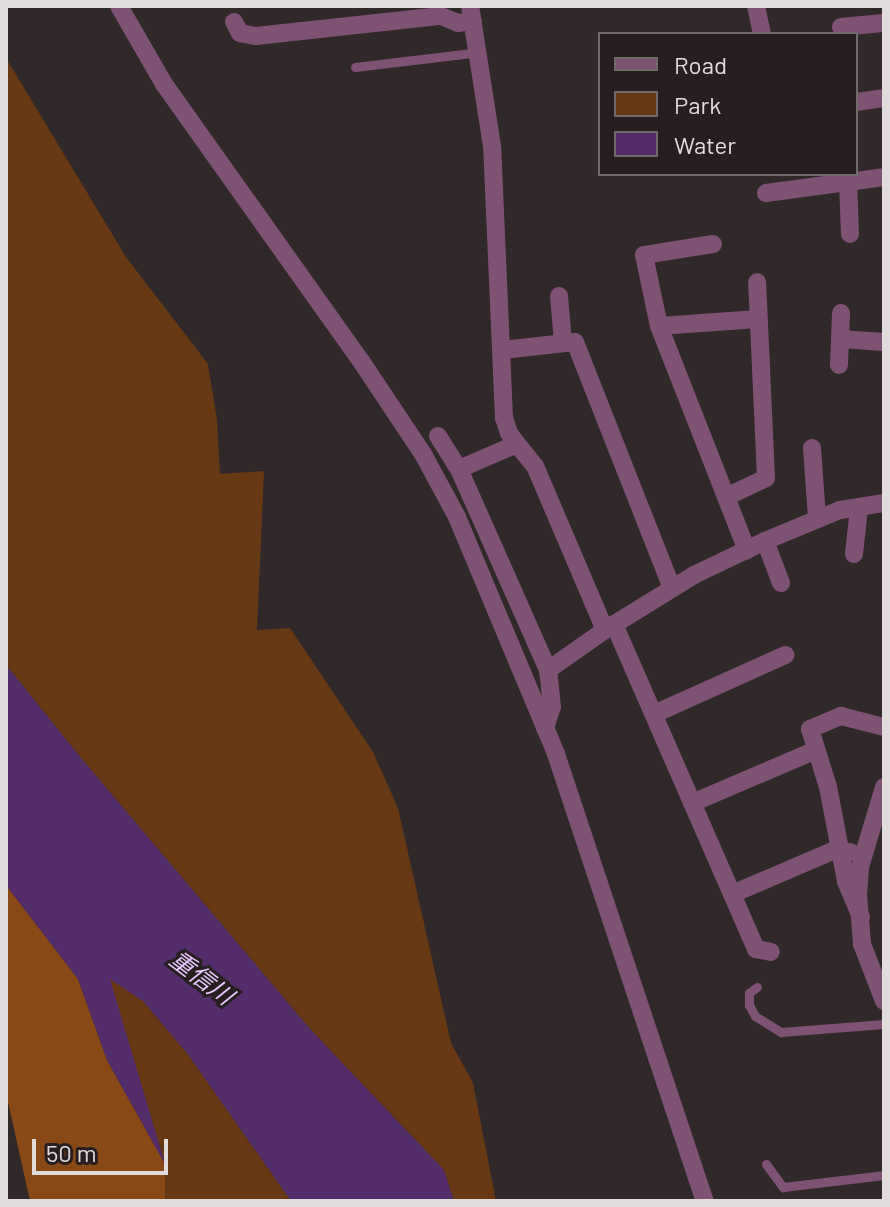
<!DOCTYPE html>
<html>
<head>
<meta charset="utf-8">
<style>
	body { margin:0 }
	#map { position:relative; width:890px; height:1207px; overflow:hidden; background:#31282a; font-family:Barlow,"Noto Sans JP",sans-serif }
	div>[style] { position:absolute }
	[style*='--x'] { left:calc(var(--x)*1px); top:calc(var(--y)*1px); width:calc(var(--w)*1px); rotate:calc(var(--a)*1deg) }
	.green>* { inset:0; background:#673814 }
	.forest>* { inset:0; background:#894917 }
	.water>* { inset:0; background:#522d69 }
	.lane>* { height:9px; margin:-4.5px; padding:0 4.5px; transform-origin:4.5px; border-radius:4.5px; background:#7e5272 }
	.street>* { height:18px; margin:-9px; padding:0 9px; transform-origin:9px; border-radius:9px; background:#7e5272 }
	span { translate:-50% -50%; white-space:nowrap; text-align:center; line-height:1.15; -webkit-text-stroke:6px #271e20; paint-order:stroke }
	.water-label { font-size:24px; color:#e8c8ff; font-style:italic }
	.frame { position:absolute; inset:0; border:8px solid #e1dbdc; pointer-events:none }
	.legend { position:absolute; left:598px; top:32px; width:260px; height:144px; box-sizing:border-box; background:#271e20; border:2px solid #716a6b; margin:0; padding:10px 14px; list-style:none; font-size:24px; color:#e1dbdc }
	.legend li { display:flex; align-items:center; gap:16px; height:40px }
	.legend b { width:40px; border:2px solid #716a6b }
	.scale { position:absolute; left:32px; top:1139px; width:136px; height:36px; box-sizing:border-box; border:4px solid #e1dbdc; border-top:0; padding-left:10px; font-size:24px; line-height:28px; white-space:nowrap; color:#e1dbdc; -webkit-text-stroke:6px #271e20; paint-order:stroke }
</style>
</head>
<body>
<div id="map">
	<div class="green">
		<i style="clip-path:polygon(6px 58px,126px 257px,208px 364px,217px 420px,220px 474px,264px 471px,257px 630px,290px 628px,373px 752px,398px 808px,451px 1043px,473px 1083px,496px 1201px,454px 1201px,444px 1170px,310px 1029px,81px 758px,6px 665px)"></i>
		<i style="clip-path:polygon(109px 978px,143px 1001px,187px 1053px,291px 1201px,165px 1201px,165px 1164px)"></i>
	</div>
	<div class="forest">
		<i style="clip-path:polygon(6px 885px,78px 979px,107px 1060px,165px 1164px,165px 1201px,30px 1201px,6px 1093px)"></i>
	</div>
	<div class="water">
		<i style="clip-path:polygon(6px 665px,81px 758px,310px 1029px,444px 1170px,454px 1201px,291px 1201px,187px 1053px,143px 1001px,110px 979px,165px 1164px,107px 1060px,78px 979px,6px 885px)"></i>
	</div>
	<div class="lane">
		<i style="--x:355;--y:67;--w:126;--a:-6.8"></i>
		<i style="--x:757;--y:987;--w:10;--a:143"></i>
		<i style="--x:749;--y:993;--w:12;--a:90"></i>
		<i style="--x:749;--y:1005;--w:13;--a:61"></i>
		<i style="--x:755;--y:1016;--w:31;--a:32"></i>
		<i style="--x:781;--y:1032;--w:103;--a:-4.4"></i>
		<i style="--x:766;--y:1164;--w:29;--a:54"></i>
		<i style="--x:783;--y:1187;--w:102;--a:-6.8"></i>
	</div>
	<div class="street">
		<i style="--x:119;--y:6;--w:90;--a:60"></i>
		<i style="--x:164;--y:84;--w:340;--a:54.6"></i>
		<i style="--x:361;--y:361;--w:112;--a:56.3"></i>
		<i style="--x:423;--y:454;--w:72;--a:61.6"></i>
		<i style="--x:457;--y:517;--w:257;--a:67.3"></i>
		<i style="--x:556;--y:754;--w:471;--a:71.6"></i>
		<i style="--x:756;--y:6;--w:29;--a:78"></i>
		<i style="--x:234;--y:22;--w:13;--a:61"></i>
		<i style="--x:240;--y:33;--w:16;--a:11"></i>
		<i style="--x:256;--y:36;--w:186;--a:-6.2"></i>
		<i style="--x:441;--y:16;--w:18;--a:22"></i>
		<i style="--x:458;--y:23;--w:15;--a:-8"></i>
		<i style="--x:841;--y:27;--w:42;--a:-5.4"></i>
		<i style="--x:856;--y:102;--w:28;--a:-8"></i>
		<i style="--x:848;--y:182;--w:52;--a:87.8"></i>
		<i style="--x:766;--y:193;--w:119;--a:-7.7"></i>
		<i style="--x:713;--y:244;--w:70;--a:170.9"></i>
		<i style="--x:644;--y:255;--w:73;--a:78.1"></i>
		<i style="--x:659;--y:326;--w:241;--a:68.6"></i>
		<i style="--x:559;--y:296;--w:47;--a:85.1"></i>
		<i style="--x:659;--y:326;--w:99;--a:-4"></i>
		<i style="--x:840;--y:339;--w:44;--a:3.9"></i>
		<i style="--x:502;--y:350;--w:73;--a:-6.3"></i>
		<i style="--x:575;--y:342;--w:264;--a:68.5"></i>
		<i style="--x:839;--y:365;--w:52;--a:-87.8"></i>
		<i style="--x:438;--y:436;--w:39;--a:58"></i>
		<i style="--x:459;--y:469;--w:220;--a:66.1"></i>
		<i style="--x:517;--y:444;--w:28;--a:51"></i>
		<i style="--x:535;--y:466;--w:178;--a:66.9"></i>
		<i style="--x:812;--y:448;--w:70;--a:85.9"></i>
		<i style="--x:459;--y:469;--w:63;--a:-23.3"></i>
		<i style="--x:517;--y:444;--w:14;--a:-126"></i>
		<i style="--x:509;--y:433;--w:16;--a:-108"></i>
		<i style="--x:504;--y:418;--w:272;--a:-92.5"></i>
		<i style="--x:492;--y:146;--w:142;--a:-98.9"></i>
		<i style="--x:728;--y:496;--w:42;--a:-25.3"></i>
		<i style="--x:766;--y:478;--w:196;--a:-92.6"></i>
		<i style="--x:765;--y:541;--w:45;--a:69.1"></i>
		<i style="--x:854;--y:554;--w:46;--a:-83.8"></i>
		<i style="--x:614;--y:624;--w:355;--a:66.4"></i>
		<i style="--x:756;--y:949;--w:15;--a:11"></i>
		<i style="--x:654;--y:714;--w:144;--a:-24.2"></i>
		<i style="--x:545;--y:728;--w:22;--a:-72"></i>
		<i style="--x:552;--y:707;--w:37;--a:-96"></i>
		<i style="--x:548;--y:670;--w:70;--a:-35.1"></i>
		<i style="--x:605;--y:630;--w:105;--a:-31.7"></i>
		<i style="--x:694;--y:575;--w:79;--a:-25.6"></i>
		<i style="--x:765;--y:541;--w:81;--a:-22.5"></i>
		<i style="--x:840;--y:510;--w:45;--a:-9"></i>
		<i style="--x:884;--y:787;--w:84;--a:106.7"></i>
		<i style="--x:860;--y:867;--w:27;--a:94"></i>
		<i style="--x:858;--y:894;--w:50;--a:85.4"></i>
		<i style="--x:862;--y:944;--w:61;--a:68.9"></i>
		<i style="--x:692;--y:803;--w:135;--a:-23.1"></i>
		<i style="--x:732;--y:894;--w:110;--a:-23.1"></i>
		<i style="--x:833;--y:851;--w:17;--a:3"></i>
		<i style="--x:861;--y:917;--w:39;--a:-113"></i>
		<i style="--x:846;--y:881;--w:96;--a:-100.8"></i>
		<i style="--x:828;--y:787;--w:61;--a:-107.2"></i>
		<i style="--x:810;--y:729;--w:34;--a:-23"></i>
		<i style="--x:841;--y:716;--w:44;--a:14.3"></i>
	</div>
	<div class="water-label">
		<span style="left:202px;top:977px;rotate:37deg">重信川</span>
	</div>
	<div class="frame"></div>
	<ul class="legend">
	<li><b style="height:10px;background:#7e5272"></b>Road</li>
	<li><b style="height:22px;background:#673814"></b>Park</li>
	<li><b style="height:22px;background:#522d69"></b>Water</li>
	</ul>
	<div class="scale">50 m</div>
</div>
</body>
</html>
